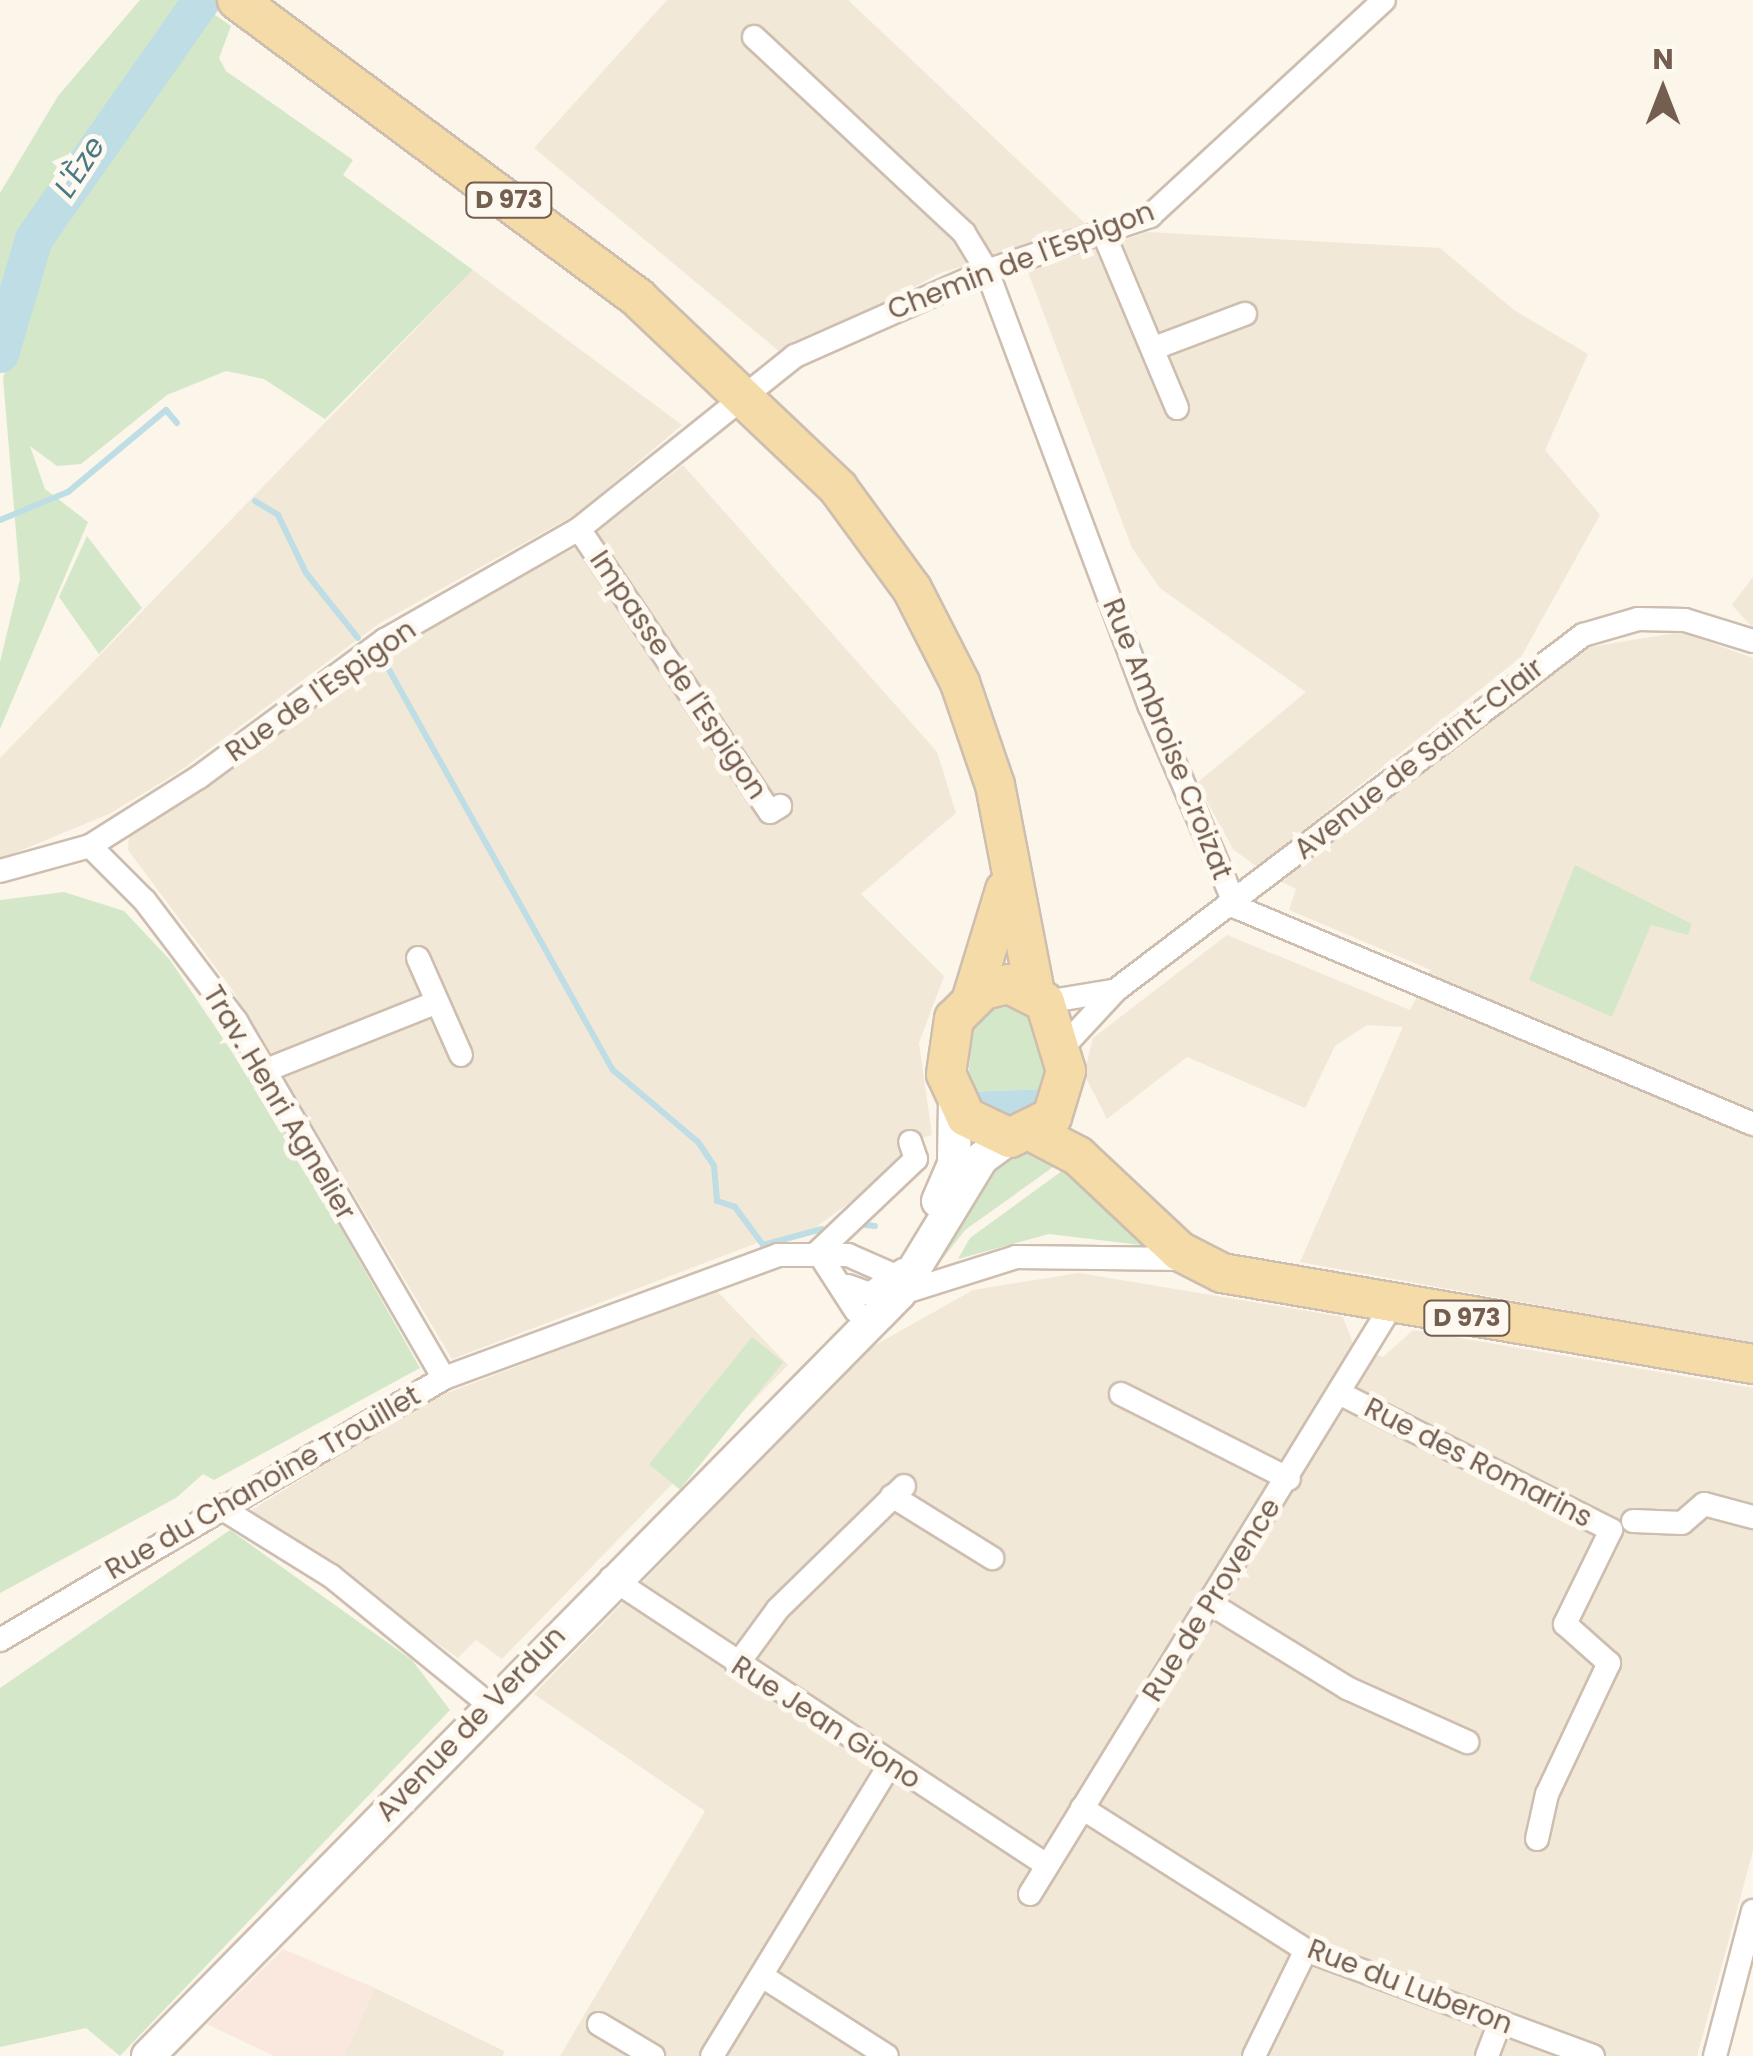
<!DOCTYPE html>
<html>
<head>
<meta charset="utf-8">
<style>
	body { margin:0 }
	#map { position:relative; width:1753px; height:2056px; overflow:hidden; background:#fbf5ea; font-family:Poppins,sans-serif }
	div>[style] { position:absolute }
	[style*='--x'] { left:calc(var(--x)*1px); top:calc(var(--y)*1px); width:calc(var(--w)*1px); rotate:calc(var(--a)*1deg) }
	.residential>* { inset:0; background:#f2e8d8 }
	.commercial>* { inset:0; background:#fae8de }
	.green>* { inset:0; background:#d4e8c9; transform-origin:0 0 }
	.water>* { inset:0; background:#bfdde4 }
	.stream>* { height:6px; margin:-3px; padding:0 3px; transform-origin:3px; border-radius:3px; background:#bfdde4 }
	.river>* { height:38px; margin:-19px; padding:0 19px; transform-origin:19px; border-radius:19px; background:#bfdde4 }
	.roads { filter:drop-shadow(2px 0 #cdbeb0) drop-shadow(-2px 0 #cdbeb0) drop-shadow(0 2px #cdbeb0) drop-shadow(0 -2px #cdbeb0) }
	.minor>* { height:22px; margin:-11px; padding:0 11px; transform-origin:11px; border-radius:11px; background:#fff }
	.secondary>* { height:32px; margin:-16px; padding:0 16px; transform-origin:16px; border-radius:16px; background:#fff }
	.primary>* { height:38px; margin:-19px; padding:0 19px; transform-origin:19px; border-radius:19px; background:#f4dba7 }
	span { translate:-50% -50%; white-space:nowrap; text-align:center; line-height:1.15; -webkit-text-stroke:10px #fef9f0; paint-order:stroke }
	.shield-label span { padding:2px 8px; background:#fef9f0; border:2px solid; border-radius:8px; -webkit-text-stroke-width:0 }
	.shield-label { font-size:25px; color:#745e4f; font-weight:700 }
	.street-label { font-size:28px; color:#745e4f }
	.water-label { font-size:30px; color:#4a7985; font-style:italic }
	.north { position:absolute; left:1613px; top:40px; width:100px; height:100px; -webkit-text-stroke:8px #fef9f0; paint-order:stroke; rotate:0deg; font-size:28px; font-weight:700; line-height:40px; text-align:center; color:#745e4f }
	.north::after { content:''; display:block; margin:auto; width:35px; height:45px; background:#745e4f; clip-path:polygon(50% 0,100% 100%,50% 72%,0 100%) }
</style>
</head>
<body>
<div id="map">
	<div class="residential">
		<i style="clip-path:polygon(667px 0,848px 0,1091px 229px,940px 273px,786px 357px,534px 148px)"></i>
		<i style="clip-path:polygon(1148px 232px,1440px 248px,1514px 310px,1588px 354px,1545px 450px,1600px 515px,1521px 657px,1257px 867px,1233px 849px,1197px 783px,1306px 692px,1160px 588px,1132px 548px,1028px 272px)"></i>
		<i style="clip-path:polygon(473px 270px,682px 425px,578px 513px,380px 623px,177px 773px,109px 814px,0 859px,0 758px)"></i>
		<i style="clip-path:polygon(683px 465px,937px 752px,956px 813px,861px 894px,944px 976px,919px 1043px,932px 1135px,902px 1143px,898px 1167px,808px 1233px,757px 1243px,452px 1359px,231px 988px,128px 850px,129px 835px,261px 750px,395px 644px,579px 546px)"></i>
		<i style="clip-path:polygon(1753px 577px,1753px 628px,1732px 605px)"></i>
		<i style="clip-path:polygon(1681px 632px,1753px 658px,1753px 1344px,1300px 1262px,1403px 1027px,1367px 1025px,1335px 1046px,1305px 1108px,1187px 1057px,1107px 1119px,1084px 1074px,1093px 1038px,1227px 935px,1410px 1010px,1431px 970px,1289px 910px,1296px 889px,1282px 882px,1482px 714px,1578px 649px)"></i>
		<i style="clip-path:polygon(1079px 1273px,1343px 1317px,1354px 1346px,1383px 1357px,1413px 1330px,1753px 1388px,1753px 1851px,1697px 2056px,560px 2056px,705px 1811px,534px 1694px,870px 1348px,973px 1290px)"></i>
		<i style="clip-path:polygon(716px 1290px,788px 1365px,502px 1659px,476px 1640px,458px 1658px,250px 1511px,429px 1400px)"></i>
		<i style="clip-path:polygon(375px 1988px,504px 2051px,503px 2056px,344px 2056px)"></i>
	</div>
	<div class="commercial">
		<i style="clip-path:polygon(283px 1949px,375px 1988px,344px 2056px,274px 2056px,207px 2024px)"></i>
	</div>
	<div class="green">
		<i style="clip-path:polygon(140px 0,189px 0,53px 183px,13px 253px,0 299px,0 193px,58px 96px)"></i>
		<i style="clip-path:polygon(208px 10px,231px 26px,219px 58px,226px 71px,353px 160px,343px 175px,473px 270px,325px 419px,264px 379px,226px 371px,167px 395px,81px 464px,57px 466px,30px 446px,45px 489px,88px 522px,0 729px,0 662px,20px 579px,3px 378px,47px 253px)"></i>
		<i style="clip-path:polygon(87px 536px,142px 608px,99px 654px,59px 597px)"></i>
		<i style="clip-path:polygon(1575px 865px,1692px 924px,1688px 935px,1651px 925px,1612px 1017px,1529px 980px)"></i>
		<i style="clip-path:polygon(64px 892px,124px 911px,170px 960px,288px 1135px,420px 1368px,214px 1480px,203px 1474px,176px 1498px,0 1593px,0 900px)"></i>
		<i style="clip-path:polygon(1025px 1006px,1046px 1026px,1047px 1089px,967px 1092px,973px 1022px,988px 1008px)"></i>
		<i style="clip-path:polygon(1043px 1151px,1063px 1160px,965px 1230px,940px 1262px,985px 1173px,1011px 1155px)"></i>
		<i style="clip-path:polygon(1066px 1168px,1149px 1246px,1049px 1234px,958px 1259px,970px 1238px)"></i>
		<i style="left:752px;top:1337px;width:40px;height:164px;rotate:39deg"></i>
		<i style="clip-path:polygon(230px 1530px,412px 1660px,450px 1710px,120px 2056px,86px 2028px,0 2047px,0 1688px)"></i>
	</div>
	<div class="water">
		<i style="clip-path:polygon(1047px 1089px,1030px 1115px,995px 1119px,967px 1092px)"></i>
	</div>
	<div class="stream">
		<i style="--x:255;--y:501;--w:27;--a:31"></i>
		<i style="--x:278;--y:515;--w:64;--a:64.2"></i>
		<i style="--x:306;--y:573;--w:83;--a:51.3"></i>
		<i style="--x:0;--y:520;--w:74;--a:-22.4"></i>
		<i style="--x:68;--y:492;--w:128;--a:-39.9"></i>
		<i style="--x:166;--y:410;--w:17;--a:50"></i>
		<i style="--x:383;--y:659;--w:471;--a:60.8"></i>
		<i style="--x:613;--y:1070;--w:111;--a:40.3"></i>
		<i style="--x:698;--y:1142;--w:29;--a:56"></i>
		<i style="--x:714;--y:1166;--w:35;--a:85"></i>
		<i style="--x:717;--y:1201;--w:19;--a:18"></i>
		<i style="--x:735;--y:1207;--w:47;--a:53.6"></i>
		<i style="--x:763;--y:1245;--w:61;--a:-15.2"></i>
		<i style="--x:856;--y:1224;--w:19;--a:6"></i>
	</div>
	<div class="river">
		<i style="--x:0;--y:354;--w:120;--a:-73.5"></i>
		<i style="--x:34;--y:239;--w:292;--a:-54.9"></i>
	</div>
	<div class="roads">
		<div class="minor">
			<i style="--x:754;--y:37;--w:287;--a:43"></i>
			<i style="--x:964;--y:233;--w:44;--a:58.8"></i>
			<i style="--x:987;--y:271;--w:465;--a:69.5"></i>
			<i style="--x:1150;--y:706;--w:219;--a:66.8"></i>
			<i style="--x:1236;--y:907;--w:561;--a:22.77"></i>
			<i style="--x:1103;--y:232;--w:191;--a:67.2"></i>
			<i style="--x:1157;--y:347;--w:94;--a:-20.6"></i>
			<i style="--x:579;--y:529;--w:341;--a:56"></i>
			<i style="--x:770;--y:812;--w:12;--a:-31"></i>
			<i style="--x:90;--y:846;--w:78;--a:45"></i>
			<i style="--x:145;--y:901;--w:151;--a:52.8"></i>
			<i style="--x:236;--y:1021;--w:413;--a:59.8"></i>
			<i style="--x:0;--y:871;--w:93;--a:-15.5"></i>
			<i style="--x:90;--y:846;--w:129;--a:-32.3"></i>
			<i style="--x:199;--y:777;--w:231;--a:-36.4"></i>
			<i style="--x:385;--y:640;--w:224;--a:-29.8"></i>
			<i style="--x:579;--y:529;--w:277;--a:-38.7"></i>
			<i style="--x:795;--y:356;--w:210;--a:-23.9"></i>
			<i style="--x:987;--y:271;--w:172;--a:-18.6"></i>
			<i style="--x:1150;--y:216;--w:318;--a:-42.7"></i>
			<i style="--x:418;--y:958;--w:106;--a:66.1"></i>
			<i style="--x:1045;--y:1002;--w:69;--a:-9.2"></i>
			<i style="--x:1064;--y:1046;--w:76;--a:-47.1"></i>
			<i style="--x:1116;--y:990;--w:587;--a:-37.24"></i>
			<i style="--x:1583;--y:635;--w:57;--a:-16.2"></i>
			<i style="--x:1638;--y:619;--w:47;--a:1.2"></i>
			<i style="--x:1685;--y:620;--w:71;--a:17.2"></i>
			<i style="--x:264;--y:1071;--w:186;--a:-21.7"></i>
			<i style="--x:818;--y:1252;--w:135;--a:-43.5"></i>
			<i style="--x:916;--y:1159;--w:18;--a:-109"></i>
			<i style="--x:818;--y:1252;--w:70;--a:57.2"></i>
			<i style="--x:848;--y:1286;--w:23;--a:20"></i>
			<i style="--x:870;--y:1294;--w:41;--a:-36"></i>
			<i style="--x:899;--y:1294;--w:123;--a:-17.5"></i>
			<i style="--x:1016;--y:1257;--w:169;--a:0.7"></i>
			<i style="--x:1121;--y:1394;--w:188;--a:26.8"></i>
			<i style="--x:1343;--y:1395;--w:300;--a:26.7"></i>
			<i style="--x:1611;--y:1530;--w:105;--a:116.1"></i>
			<i style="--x:1565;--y:1624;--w:59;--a:41.6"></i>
			<i style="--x:1609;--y:1663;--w:145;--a:115.3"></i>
			<i style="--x:1547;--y:1794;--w:46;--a:102.5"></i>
			<i style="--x:892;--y:1496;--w:118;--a:31.8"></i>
			<i style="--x:218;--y:1506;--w:133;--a:31.8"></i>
			<i style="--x:331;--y:1576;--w:205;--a:39.1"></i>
			<i style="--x:1633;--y:1521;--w:49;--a:2.3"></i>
			<i style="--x:1682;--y:1523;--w:29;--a:-41"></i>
			<i style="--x:1704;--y:1504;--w:51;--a:14.9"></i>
			<i style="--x:611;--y:1578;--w:520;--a:33.38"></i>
			<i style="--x:1209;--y:1603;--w:162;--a:31.6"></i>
			<i style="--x:1347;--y:1688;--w:132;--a:24.2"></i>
			<i style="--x:0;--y:1640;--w:516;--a:-30.54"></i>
			<i style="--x:444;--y:1378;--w:356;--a:-20.2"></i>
			<i style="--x:778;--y:1255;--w:70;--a:0"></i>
			<i style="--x:848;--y:1255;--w:45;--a:23.7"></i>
			<i style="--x:737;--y:1665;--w:69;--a:-53.8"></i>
			<i style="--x:778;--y:1609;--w:176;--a:-44.3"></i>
			<i style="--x:1082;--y:1808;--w:265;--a:32.4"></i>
			<i style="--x:1306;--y:1950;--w:306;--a:20.3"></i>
			<i style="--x:1030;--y:1894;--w:691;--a:-58.43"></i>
			<i style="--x:762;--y:1976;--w:148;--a:32.6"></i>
			<i style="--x:599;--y:2024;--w:63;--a:30.7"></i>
			<i style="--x:712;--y:2056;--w:342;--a:-58.6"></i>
			<i style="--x:1254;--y:2056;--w:118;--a:-63.9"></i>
			<i style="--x:1487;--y:2056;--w:36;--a:-69"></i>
			<i style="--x:1715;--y:2056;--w:150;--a:-75.3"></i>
		</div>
		<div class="secondary">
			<i style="--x:938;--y:1201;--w:40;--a:-66.6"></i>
			<i style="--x:954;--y:1164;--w:64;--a:-89.1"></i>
			<i style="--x:148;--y:2056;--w:1070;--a:-45.42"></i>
			<i style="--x:899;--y:1294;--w:159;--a:-58.6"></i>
			<i style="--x:982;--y:1158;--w:34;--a:-36"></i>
		</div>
		<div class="primary">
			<i style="--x:237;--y:0;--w:500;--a:36.6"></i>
			<i style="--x:638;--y:298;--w:276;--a:43.5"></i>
			<i style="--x:838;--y:488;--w:125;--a:53.8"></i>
			<i style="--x:912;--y:589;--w:106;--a:62.9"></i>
			<i style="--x:960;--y:683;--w:108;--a:71.1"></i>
			<i style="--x:995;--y:785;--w:211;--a:79.1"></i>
			<i style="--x:1009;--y:984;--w:40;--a:26.6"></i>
			<i style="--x:1045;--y:1002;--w:72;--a:73.1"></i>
			<i style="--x:1066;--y:1071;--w:48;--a:106.9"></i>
			<i style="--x:1052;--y:1117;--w:47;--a:153.4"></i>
			<i style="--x:1010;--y:1138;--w:49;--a:-154.5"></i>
			<i style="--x:966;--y:1117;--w:47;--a:-114.9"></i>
			<i style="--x:946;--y:1074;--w:56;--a:-81.7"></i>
			<i style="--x:954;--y:1019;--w:41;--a:-45"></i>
			<i style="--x:983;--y:990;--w:27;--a:-13"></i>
			<i style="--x:972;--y:998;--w:113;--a:-73"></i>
			<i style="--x:1034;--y:1133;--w:50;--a:27.6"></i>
			<i style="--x:1078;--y:1156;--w:139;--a:43.2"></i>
			<i style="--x:1179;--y:1251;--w:48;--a:27.1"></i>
			<i style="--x:1222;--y:1273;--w:539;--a:9.72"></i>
		</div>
	</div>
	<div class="shield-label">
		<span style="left:509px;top:200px">D 973</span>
		<span style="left:1467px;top:1318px">D 973</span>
	</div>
	<div class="street-label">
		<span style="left:1021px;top:261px;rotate:-21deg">Chemin de l'Espigon</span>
		<span style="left:678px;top:675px;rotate:56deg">Impasse de l'Espigon</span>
		<span style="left:321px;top:691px;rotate:-35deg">Rue de l'Espigon</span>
		<span style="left:1167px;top:739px;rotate:68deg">Rue Ambroise Croizat</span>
		<span style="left:1419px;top:759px;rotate:-38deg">Avenue de Saint-Clair</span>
		<span style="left:279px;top:1103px;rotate:59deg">Trav. Henri Agnelier</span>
		<span style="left:1478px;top:1463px;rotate:27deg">Rue des Romarins</span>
		<span style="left:263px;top:1483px;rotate:-30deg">Rue du Chanoine Trouillet</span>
		<span style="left:1212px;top:1600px;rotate:-58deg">Rue de Provence</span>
		<span style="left:826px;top:1723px;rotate:33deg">Rue Jean Giono</span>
		<span style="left:471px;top:1724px;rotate:-46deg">Avenue de Verdun</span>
		<span style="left:1410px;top:1987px;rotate:21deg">Rue du Luberon</span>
	</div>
	<div class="water-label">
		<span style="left:80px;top:167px;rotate:-57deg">L'Èze</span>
	</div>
	<div class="north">N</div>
</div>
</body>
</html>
